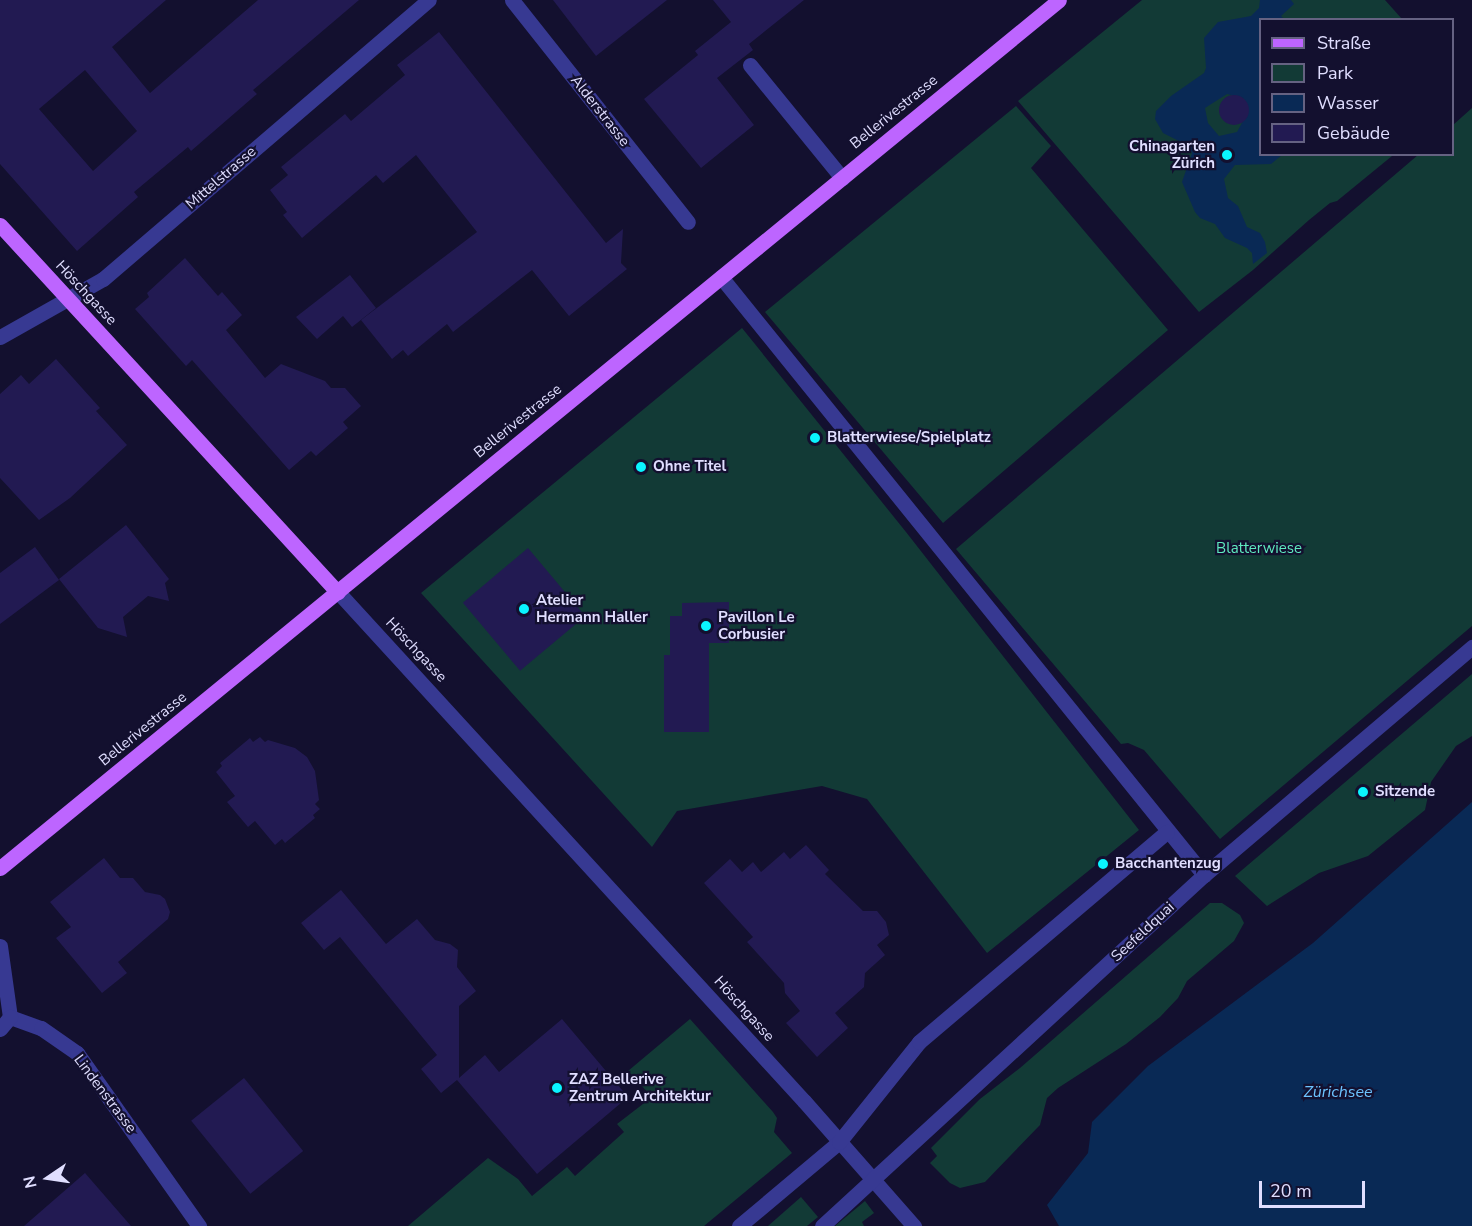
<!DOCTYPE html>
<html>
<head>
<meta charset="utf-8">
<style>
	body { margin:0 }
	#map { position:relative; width:1472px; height:1226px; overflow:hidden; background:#13102f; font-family:"Nunito Sans",sans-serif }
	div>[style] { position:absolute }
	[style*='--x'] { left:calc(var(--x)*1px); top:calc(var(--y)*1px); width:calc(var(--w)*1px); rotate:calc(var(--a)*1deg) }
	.green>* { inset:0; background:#123a36 }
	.water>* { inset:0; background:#092955 }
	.building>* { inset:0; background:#221a52; transform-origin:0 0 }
	.round { border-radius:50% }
	.minor>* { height:15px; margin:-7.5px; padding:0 7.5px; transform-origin:7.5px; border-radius:7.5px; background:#373992 }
	.major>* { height:15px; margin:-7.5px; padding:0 7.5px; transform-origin:7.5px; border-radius:7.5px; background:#bd65ff }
	.dots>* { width:16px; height:16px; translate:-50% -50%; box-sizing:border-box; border:3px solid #13102f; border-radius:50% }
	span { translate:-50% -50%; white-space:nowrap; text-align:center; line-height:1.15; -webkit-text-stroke:4.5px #13102f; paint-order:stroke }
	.street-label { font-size:15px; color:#e0deff }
	.poi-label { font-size:15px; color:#e0deff; font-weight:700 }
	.right { translate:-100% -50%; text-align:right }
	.left { translate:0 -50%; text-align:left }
	.park-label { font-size:15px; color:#5febc0 }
	.water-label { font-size:16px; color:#6cc3ff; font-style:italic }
	.legend { position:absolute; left:1259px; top:18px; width:195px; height:138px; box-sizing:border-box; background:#13102f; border:2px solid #656282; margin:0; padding:8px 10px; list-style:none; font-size:18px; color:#e0deff }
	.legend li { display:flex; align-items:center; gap:12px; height:30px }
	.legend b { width:30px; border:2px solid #656282 }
	.north { position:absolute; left:18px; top:1148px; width:60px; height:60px; -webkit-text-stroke:4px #13102f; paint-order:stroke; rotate:257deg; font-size:16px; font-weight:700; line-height:24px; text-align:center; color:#e0deff }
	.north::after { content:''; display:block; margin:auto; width:21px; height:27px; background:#e0deff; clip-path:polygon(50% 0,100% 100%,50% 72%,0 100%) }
	.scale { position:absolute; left:1259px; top:1181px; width:106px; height:27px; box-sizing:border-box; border:3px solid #e0deff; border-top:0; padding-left:8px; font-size:18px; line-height:21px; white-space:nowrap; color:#e0deff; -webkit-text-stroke:4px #13102f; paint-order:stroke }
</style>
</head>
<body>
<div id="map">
	<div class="green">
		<i style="clip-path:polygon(1142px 0,1385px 0,1402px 19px,1260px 20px,1260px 154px,1392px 156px,1337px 201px,1330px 203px,1309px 220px,1253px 270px,1199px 312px,1018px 101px)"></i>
		<i style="clip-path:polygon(1016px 106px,1051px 146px,1031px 168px,1168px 330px,943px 523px,765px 312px)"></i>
		<i style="clip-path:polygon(1472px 108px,1472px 626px,1220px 839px,1144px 750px,1128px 743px,1121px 744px,956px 549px,1418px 155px,1452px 154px,1453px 125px)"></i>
		<i style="clip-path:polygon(742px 328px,906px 532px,1139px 830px,987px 953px,867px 799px,822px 786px,677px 811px,652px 847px,421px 593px)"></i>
		<i style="clip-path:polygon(1472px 674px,1472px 736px,1456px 746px,1431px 782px,1425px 810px,1368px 856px,1319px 873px,1267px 906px,1235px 876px)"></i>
		<i style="clip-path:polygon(1210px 903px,1222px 903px,1240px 915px,1244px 923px,1234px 941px,1187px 981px,1178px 998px,1160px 1017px,1126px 1044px,1058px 1088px,1047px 1098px,1040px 1125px,985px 1182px,960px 1188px,950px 1183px,930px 1163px,937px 1156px,931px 1148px,980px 1099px,1020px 1068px)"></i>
		<i style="clip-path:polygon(690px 1019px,773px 1112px,777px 1118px,774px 1132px,792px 1153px,704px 1226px,408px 1226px,488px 1158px,518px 1179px,532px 1196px,567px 1167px,575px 1176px,624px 1132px,617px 1124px,652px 1097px,628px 1071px)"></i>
		<i style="clip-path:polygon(801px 1197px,818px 1217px,807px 1226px,768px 1226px)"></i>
		<i style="clip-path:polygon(865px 1201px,874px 1213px,862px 1222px,864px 1226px,835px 1226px)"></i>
	</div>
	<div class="water">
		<i style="clip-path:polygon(evenodd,1260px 0,1291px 0,1294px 4px,1281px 16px,1284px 19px,1260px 20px,1260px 154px,1282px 155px,1271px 164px,1235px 165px,1224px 179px,1228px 198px,1238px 206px,1247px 227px,1260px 233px,1265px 242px,1267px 253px,1253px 264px,1252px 253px,1247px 248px,1225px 238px,1215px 224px,1200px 218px,1195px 212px,1182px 182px,1192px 153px,1189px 146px,1163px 133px,1155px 119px,1156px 111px,1171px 96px,1204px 73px,1206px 68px,1204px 38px,1218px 22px,1251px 16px,1259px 8px,1260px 0,1227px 94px,1243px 98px,1248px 112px,1237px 132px,1219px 136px,1208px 123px,1205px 108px,1227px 94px)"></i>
		<i style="clip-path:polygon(1472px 802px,1472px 1226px,1059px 1226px,1047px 1205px,1088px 1153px,1092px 1122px,1148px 1066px,1313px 943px)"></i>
	</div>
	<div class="building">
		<i style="clip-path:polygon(evenodd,0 0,166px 0,112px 47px,150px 93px,258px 0,359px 0,253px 90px,257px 94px,191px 151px,188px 147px,134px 192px,138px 197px,77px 251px,0 164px,0 0,85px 70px,137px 131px,93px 171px,39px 109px,85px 70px)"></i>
		<i style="clip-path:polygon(553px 0,667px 0,596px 56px)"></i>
		<i style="clip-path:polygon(713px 0,804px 0,749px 44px,753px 50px,717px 78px,754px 125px,701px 168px,644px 99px,698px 55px,695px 51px,731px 22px)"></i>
		<i style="clip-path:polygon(439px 32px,606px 243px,623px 229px,621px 263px,627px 269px,569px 316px,532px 270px,453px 332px,447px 324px,408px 356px,403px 350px,392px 359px,361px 320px,477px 232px,416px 155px,383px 183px,376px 175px,302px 238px,283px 215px,287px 212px,270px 190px,288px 175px,281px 167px,345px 114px,351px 121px,405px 75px,397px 65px)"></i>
		<i class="round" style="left:1219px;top:95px;width:30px;height:30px"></i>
		<i style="clip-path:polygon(185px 258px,218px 296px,222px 292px,242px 315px,226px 330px,265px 378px,281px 364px,325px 381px,331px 388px,345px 388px,361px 406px,343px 422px,348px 428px,316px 456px,311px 451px,289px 470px,192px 360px,186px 366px,135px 309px,149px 297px,147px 293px)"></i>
		<i style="clip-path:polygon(350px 275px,376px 308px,352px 327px,343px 316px,317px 339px,296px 317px)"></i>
		<i style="clip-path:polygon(56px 359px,100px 408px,96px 411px,127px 445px,70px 498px,39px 520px,0 478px,0 394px,21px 375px,29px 384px)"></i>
		<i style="clip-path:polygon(126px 525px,169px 579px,165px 583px,169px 601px,148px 596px,123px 617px,127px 637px,98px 628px,59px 579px)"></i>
		<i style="clip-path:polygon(35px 547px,59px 580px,0 624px,0 573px)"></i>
		<i style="left:528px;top:548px;width:89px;height:85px;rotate:50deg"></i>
		<i style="clip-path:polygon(729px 602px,729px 643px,709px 643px,709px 732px,664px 732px,664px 655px,670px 655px,670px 616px,682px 616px,682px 603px)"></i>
		<i style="clip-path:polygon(260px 737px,265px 742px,268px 740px,295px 748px,307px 757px,315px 771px,319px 800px,315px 804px,320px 809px,313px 815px,315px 818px,285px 843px,282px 839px,275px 845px,255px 821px,248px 827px,227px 802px,235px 796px,216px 772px,222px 766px,220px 763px,250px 738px,253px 742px)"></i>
		<i style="clip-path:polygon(806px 845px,829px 870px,825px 874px,863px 911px,877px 911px,886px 922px,889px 935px,877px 945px,885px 955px,865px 973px,864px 987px,835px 1013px,848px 1028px,817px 1057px,786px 1023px,800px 1011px,785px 993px,784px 983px,747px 942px,753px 937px,704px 883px,730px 859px,742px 872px,753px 862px,761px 872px,784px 852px,790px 859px)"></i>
		<i style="clip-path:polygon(104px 858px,120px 878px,133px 878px,145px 892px,160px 895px,165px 899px,170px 912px,168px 919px,118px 962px,127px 973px,102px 993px,56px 938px,71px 927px,50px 902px)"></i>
		<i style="clip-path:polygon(341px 890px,386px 944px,417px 919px,435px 940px,450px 944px,458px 950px,457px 967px,476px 991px,459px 1006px,459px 1078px,485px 1055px,499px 1072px,562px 1019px,628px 1097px,537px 1174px,457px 1080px,441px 1093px,421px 1069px,437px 1055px,340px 937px,324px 950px,301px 923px)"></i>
		<i style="left:244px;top:1078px;width:94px;height:68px;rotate:51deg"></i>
		<i style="clip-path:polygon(85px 1173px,131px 1226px,24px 1226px)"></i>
	</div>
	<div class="minor">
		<i style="--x:512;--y:0;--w:283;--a:51.6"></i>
		<i style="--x:750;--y:65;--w:146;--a:50.8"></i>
		<i style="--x:721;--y:277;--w:769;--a:51.07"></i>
		<i style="--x:0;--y:337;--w:118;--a:-29.4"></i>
		<i style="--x:103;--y:279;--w:429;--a:-40.6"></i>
		<i style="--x:338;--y:592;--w:690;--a:47.53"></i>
		<i style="--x:804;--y:1101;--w:167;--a:48.7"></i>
		<i style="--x:0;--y:946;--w:72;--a:82"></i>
		<i style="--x:10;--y:1017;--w:33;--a:20"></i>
		<i style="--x:41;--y:1028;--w:44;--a:34.8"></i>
		<i style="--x:77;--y:1053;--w:212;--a:54.8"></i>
		<i style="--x:0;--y:1029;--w:16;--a:-50"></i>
		<i style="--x:739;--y:1226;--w:131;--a:-40"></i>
		<i style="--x:839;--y:1142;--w:128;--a:-51.3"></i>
		<i style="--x:919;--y:1042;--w:325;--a:-40.3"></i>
		<i style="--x:822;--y:1226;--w:519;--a:-42.58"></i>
		<i style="--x:1204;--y:875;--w:352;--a:-40.4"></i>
	</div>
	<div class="major">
		<i style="--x:0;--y:225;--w:499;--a:47.4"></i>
		<i style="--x:0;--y:868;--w:1369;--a:-39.34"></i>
	</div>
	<div class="dots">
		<i style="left:1227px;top:155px;background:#0af4ff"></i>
		<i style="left:815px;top:438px;background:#0af4ff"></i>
		<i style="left:641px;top:467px;background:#0af4ff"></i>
		<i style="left:524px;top:609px;background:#0af4ff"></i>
		<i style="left:706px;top:626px;background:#0af4ff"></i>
		<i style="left:1363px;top:792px;background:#0af4ff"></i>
		<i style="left:1103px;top:864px;background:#0af4ff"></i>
		<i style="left:557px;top:1088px;background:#0af4ff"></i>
	</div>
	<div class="street-label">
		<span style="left:600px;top:111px;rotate:52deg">Alderstrasse</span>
		<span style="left:894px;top:112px;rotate:-39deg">Bellerivestrasse</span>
		<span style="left:221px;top:178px;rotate:-41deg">Mittelstrasse</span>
		<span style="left:86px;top:293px;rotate:47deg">Höschgasse</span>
		<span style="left:518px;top:421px;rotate:-39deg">Bellerivestrasse</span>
		<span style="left:416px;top:650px;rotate:47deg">Höschgasse</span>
		<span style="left:143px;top:729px;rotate:-39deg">Bellerivestrasse</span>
		<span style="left:1143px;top:932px;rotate:-43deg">Seefeldquai</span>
		<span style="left:744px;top:1009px;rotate:48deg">Höschgasse</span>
		<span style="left:105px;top:1094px;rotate:53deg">Lindenstrasse</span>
	</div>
	<div class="poi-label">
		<span class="right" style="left:1215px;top:155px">Chinagarten<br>Zürich</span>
		<span class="left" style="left:827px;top:438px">Blatterwiese/Spielplatz</span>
		<span class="left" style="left:653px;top:467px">Ohne Titel</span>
		<span class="left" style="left:536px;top:609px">Atelier<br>Hermann Haller</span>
		<span class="left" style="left:718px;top:626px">Pavillon Le<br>Corbusier</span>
		<span class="left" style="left:1375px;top:792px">Sitzende</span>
		<span class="left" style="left:1115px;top:864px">Bacchantenzug</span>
		<span class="left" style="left:569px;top:1088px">ZAZ Bellerive<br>Zentrum Architektur</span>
	</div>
	<div class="park-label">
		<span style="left:1259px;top:549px">Blatterwiese</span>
	</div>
	<div class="water-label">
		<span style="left:1338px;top:1092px">Zürichsee</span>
	</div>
	<ul class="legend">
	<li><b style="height:8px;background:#bd65ff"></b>Straße</li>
	<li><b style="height:16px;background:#123a36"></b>Park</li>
	<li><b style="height:16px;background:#092955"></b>Wasser</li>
	<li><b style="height:16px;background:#221a52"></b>Gebäude</li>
	</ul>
	<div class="north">N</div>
	<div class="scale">20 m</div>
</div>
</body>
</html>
